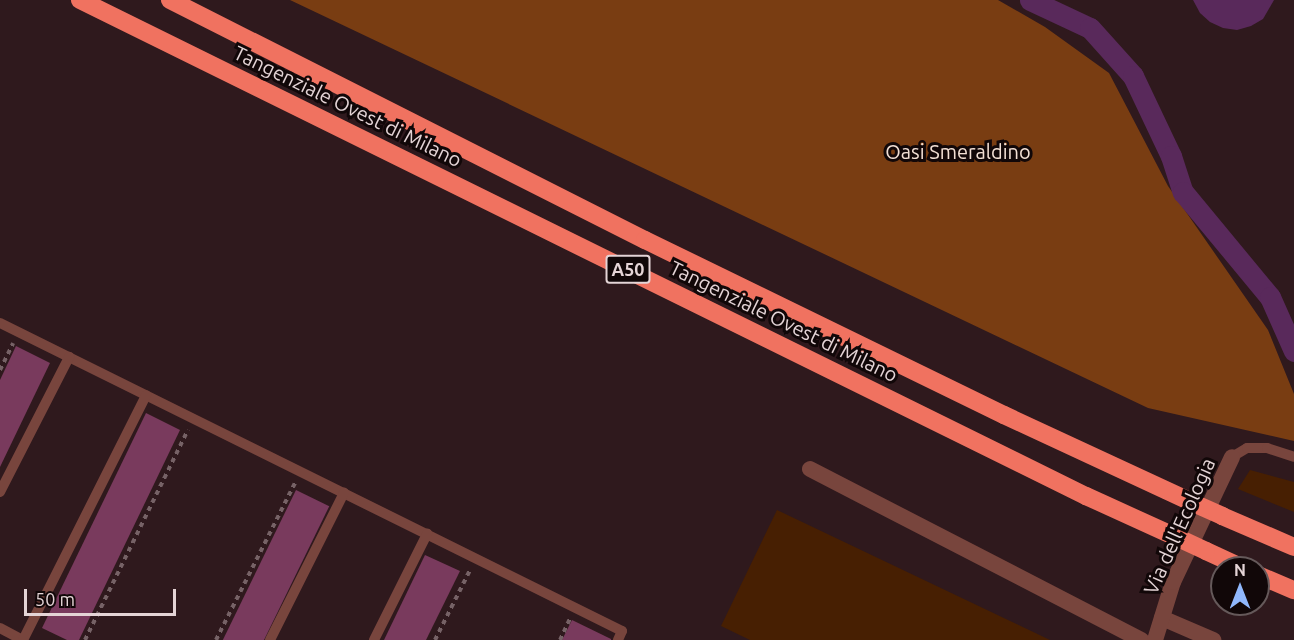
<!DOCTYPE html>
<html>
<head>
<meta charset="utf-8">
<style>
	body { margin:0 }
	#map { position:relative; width:1294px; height:640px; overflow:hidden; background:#2f191d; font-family:Ubuntu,sans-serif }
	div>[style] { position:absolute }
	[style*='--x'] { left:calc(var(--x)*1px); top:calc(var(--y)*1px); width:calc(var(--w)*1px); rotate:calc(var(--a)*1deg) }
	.green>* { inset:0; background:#471f02 }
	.forest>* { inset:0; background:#793d12 }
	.water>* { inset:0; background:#59295b }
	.canal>* { height:21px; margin:-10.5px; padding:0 10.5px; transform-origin:10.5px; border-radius:10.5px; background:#59295b }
	.building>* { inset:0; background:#793a5d; transform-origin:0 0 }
	.path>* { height:4px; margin-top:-2px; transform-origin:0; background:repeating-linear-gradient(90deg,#766266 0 4.5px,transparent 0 9px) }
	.service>* { height:10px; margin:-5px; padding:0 5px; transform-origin:5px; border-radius:5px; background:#78453d }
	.minor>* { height:16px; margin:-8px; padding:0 8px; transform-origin:8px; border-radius:8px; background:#78453d }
	.motorway>* { height:18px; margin:-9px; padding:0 9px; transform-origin:9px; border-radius:9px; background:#f07260 }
	.motorway-bridge>* { height:18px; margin:-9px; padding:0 9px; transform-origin:9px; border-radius:9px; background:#f07260 }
	span { translate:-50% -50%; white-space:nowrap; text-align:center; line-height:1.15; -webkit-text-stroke:6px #110708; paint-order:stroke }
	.shield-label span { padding:2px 4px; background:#110708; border:2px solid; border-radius:4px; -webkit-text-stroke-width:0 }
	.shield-label { font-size:18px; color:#e4d4d6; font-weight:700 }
	.street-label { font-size:20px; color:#e4d4d6 }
	.park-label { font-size:20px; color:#f2dfd4 }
	.north { position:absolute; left:1210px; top:556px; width:60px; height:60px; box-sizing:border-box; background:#110708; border:2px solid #65595a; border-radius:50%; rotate:0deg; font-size:16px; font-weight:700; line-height:24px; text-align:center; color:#e4d4d6 }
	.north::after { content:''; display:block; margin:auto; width:21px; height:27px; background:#91b8fd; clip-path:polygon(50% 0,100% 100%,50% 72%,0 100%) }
	.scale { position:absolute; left:24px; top:589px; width:152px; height:27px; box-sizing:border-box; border:3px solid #e4d4d6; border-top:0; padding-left:8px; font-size:18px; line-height:21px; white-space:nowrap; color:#e4d4d6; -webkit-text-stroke:4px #110708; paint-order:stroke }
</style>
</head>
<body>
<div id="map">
	<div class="green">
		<i style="clip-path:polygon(1250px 470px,1294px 482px,1294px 512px,1238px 489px)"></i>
		<i style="clip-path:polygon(777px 510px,1050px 640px,750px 640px,721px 626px)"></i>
	</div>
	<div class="forest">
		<i style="clip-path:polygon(290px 0,998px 0,1045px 27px,1109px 73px,1168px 186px,1268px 330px,1294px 394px,1294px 441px,1148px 408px)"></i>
	</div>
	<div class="water">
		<i style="clip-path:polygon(1193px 0,1274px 0,1263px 19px,1251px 26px,1237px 30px,1223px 28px,1210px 22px,1200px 13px)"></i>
	</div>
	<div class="canal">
		<i style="--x:1030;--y:0;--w:66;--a:25"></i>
		<i style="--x:1090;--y:28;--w:64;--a:48.1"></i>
		<i style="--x:1133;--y:76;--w:89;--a:64.6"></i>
		<i style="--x:1171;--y:156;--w:38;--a:72"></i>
		<i style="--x:1183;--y:192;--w:136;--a:50.4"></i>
		<i style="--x:1270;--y:297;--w:59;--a:66"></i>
	</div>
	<div class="building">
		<i style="clip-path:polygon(16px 346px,50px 363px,0 467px,0 380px)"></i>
		<i style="clip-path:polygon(146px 413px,180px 430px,79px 640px,67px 640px,42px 628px)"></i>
		<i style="left:296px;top:490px;width:37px;height:167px;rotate:26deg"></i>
		<i style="clip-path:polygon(425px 555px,460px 571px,426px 640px,384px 640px)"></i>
		<i style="clip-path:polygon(572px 620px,611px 639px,611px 640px,562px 640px)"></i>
	</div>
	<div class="path">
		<i style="--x:0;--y:370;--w:30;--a:-64"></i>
		<i style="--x:85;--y:640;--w:234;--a:-63.9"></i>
		<i style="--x:216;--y:640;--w:176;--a:-63.3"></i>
		<i style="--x:435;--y:640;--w:78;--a:-63.4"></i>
		<i style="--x:560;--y:640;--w:23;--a:-65"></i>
	</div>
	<div class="service">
		<i style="--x:0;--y:323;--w:694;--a:26.34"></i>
		<i style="--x:622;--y:631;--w:10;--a:114"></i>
		<i style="--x:1232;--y:457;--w:17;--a:-31"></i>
		<i style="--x:1247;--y:448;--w:20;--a:0"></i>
		<i style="--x:1267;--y:448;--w:28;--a:18"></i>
		<i style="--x:0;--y:492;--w:152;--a:-62.9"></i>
		<i style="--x:0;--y:628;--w:26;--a:28"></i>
		<i style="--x:23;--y:640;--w:274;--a:-63.3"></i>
		<i style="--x:270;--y:640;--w:165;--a:-63.3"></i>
		<i style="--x:374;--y:640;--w:119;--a:-63.4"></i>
	</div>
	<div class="minor">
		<i style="--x:810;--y:469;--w:373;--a:27.3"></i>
		<i style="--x:1162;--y:618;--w:56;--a:23.3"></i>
		<i style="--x:1155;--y:640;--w:61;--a:-72.8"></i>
		<i style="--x:1173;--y:582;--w:138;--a:-64.7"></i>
	</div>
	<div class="motorway">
		<i style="--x:80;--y:0;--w:1122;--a:26.25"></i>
		<i style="--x:1086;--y:496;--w:99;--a:24.5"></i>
		<i style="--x:170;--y:0;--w:532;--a:26.81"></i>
		<i style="--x:645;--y:240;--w:399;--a:26"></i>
		<i style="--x:1004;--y:415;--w:206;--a:24.9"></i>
		<i style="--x:1222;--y:516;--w:78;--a:23.3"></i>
		<i style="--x:1206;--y:551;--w:41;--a:24.7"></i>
		<i style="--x:1258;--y:575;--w:39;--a:23"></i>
	</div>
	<div class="motorway-bridge">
		<i style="--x:1191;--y:502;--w:34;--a:24"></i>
		<i style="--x:1176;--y:537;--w:33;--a:25"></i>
	</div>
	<div class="shield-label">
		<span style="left:628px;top:269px">A50</span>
	</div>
	<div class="street-label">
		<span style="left:348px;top:106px;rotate:26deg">Tangenziale Ovest di Milano</span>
		<span style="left:784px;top:321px;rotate:26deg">Tangenziale Ovest di Milano</span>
		<span style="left:1179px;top:526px;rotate:-66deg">Via dell'Ecologia</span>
	</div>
	<div class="park-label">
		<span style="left:958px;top:151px">Oasi Smeraldino</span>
	</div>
	<div class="north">N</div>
	<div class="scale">50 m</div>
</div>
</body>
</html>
